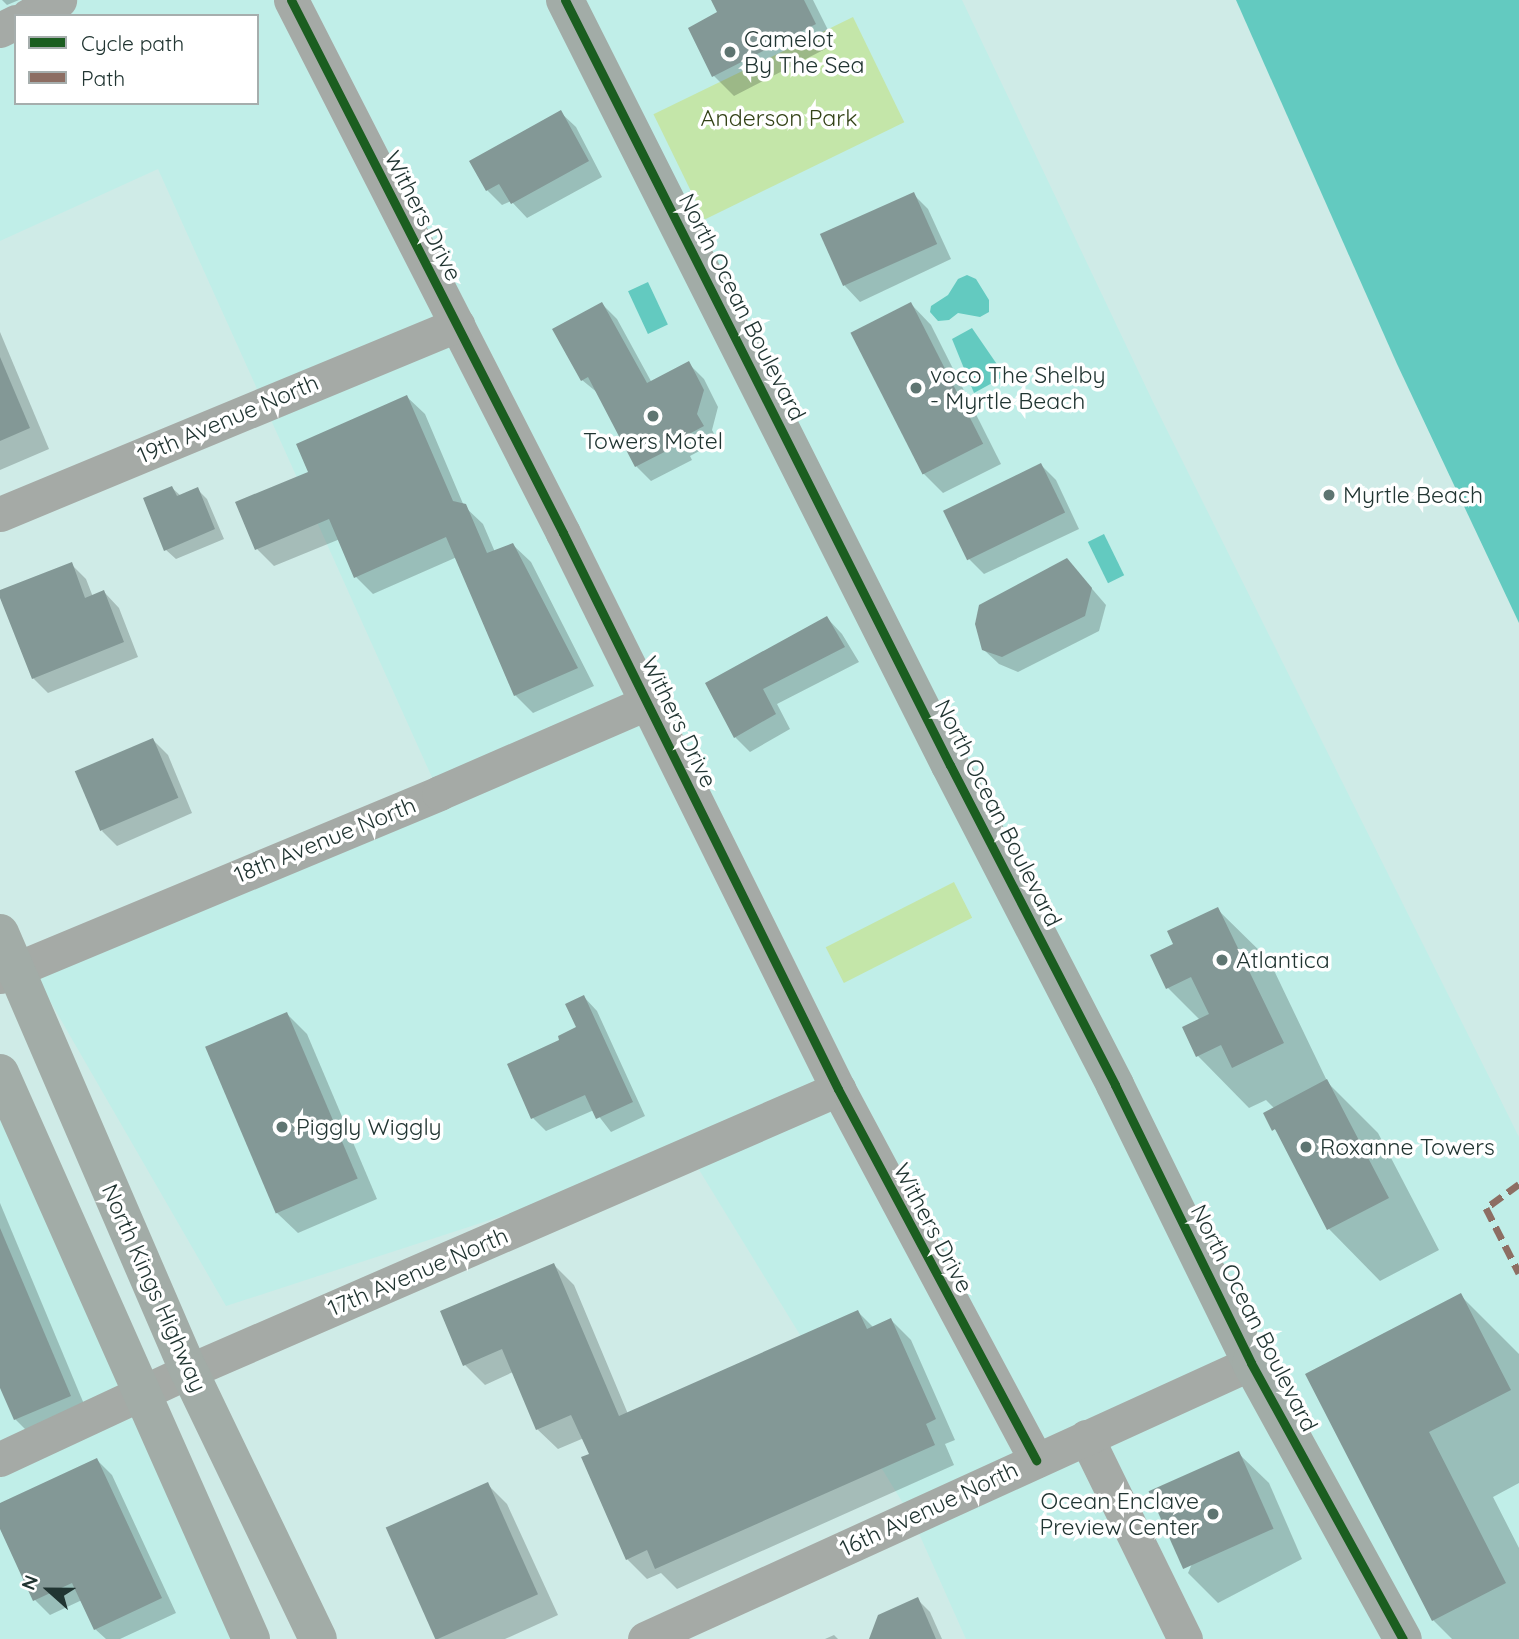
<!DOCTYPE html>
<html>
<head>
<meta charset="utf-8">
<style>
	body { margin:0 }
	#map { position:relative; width:1519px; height:1639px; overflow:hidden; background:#cfebe7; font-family:Quicksand,sans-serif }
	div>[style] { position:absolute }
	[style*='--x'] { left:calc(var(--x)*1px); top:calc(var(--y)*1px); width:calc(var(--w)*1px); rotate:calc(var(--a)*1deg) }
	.built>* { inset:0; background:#c0eee8 }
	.green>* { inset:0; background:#c4e6a9; transform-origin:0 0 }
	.water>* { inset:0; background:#63cac0; transform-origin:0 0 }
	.shadow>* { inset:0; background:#0003 }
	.building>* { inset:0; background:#839896; transform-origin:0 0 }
	.minor>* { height:35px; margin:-17.5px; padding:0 17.5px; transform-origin:17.5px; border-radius:17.5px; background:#a5aaa6 }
	.major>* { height:38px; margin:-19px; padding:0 19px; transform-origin:19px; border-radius:19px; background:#a2aca7 }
	.quiet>* { height:7px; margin-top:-3.5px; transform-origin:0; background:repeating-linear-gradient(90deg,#8d6e63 0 14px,transparent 0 21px) }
	.cycleway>* { height:9px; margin:-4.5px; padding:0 4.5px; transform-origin:4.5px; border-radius:4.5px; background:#1b5e20 }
	.dots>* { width:19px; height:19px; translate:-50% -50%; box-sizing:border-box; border:4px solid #fff; border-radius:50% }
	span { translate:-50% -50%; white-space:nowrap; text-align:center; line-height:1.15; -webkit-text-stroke:7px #fff; paint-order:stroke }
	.poi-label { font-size:23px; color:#213532 }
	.left { translate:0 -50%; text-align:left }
	.right { translate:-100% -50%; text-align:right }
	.park-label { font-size:23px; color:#344318 }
	.street-label { font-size:23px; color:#213532 }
	.legend { position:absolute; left:14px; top:14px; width:245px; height:91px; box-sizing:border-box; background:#fff; border:2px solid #a6aead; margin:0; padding:9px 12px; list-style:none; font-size:21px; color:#213532 }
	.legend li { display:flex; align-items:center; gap:14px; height:35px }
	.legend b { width:35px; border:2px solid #a6aead }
	.north { position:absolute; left:14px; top:1555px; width:70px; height:70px; -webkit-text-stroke:5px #fff; paint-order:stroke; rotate:291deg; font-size:19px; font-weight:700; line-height:28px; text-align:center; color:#213532 }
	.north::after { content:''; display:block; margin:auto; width:24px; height:32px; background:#213532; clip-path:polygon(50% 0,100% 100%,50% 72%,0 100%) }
</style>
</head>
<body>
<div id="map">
	<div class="built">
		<i style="clip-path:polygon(evenodd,0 0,962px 0,1154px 404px,1519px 1137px,1519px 1639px,966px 1639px,912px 1518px,690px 1155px,226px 1306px,35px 975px,439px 793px,158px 169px,0 241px,0 0,16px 16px,257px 16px,257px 103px,16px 103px,16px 16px)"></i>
		<i style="clip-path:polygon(0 1073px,250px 1639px,0 1639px)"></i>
	</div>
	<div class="green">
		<i style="left:853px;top:17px;width:117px;height:222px;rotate:64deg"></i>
		<i style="left:954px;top:882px;width:40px;height:144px;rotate:63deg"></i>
	</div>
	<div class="water">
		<i style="clip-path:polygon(1236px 0,1519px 0,1519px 623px,1397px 364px)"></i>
		<i style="clip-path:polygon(967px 275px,976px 279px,989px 300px,989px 312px,980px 317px,958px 313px,949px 320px,938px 321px,930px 312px,931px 306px,948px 295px,958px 279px)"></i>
		<i style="left:648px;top:282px;width:47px;height:22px;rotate:65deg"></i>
		<i style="clip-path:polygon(972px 328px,1005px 376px,974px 393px,952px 339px)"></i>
		<i style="left:1104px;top:534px;width:46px;height:18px;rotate:64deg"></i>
	</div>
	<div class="shadow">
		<i style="clip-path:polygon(2px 0,19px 0,7px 5px)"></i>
		<i style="clip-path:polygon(713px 0,813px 0,835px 44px,734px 96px,714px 76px,690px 29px,720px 13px)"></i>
		<i style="clip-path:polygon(560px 112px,576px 127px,602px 177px,527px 218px,511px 201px,502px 205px,487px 190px)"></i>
		<i style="clip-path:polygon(913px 194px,928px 209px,951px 259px,860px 302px,845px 286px,822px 236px)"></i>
		<i style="clip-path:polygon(602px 304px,617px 319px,652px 383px,689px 364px,704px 379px,718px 407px,712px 430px,718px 441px,690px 456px,692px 460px,651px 481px,636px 466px,599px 394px,582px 380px)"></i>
		<i style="clip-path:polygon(911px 304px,931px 325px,1001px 464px,943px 493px,923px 473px)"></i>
		<i style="clip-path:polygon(0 332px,49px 449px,0 470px)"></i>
		<i style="clip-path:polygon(407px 397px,425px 414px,464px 506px,483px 524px,495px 552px,513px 545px,531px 562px,594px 686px,533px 713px,515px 695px,457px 557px,373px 594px,356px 577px,340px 539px,274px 566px,257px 549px,311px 473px)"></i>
		<i style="clip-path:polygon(1041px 465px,1056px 480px,1079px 529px,984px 574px,969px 559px,945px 511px)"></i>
		<i style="clip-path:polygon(172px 488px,181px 496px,197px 489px,207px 499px,224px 539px,176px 559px,166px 550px)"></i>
		<i style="clip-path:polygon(71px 564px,86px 579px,93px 597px,104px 592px,119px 608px,138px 657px,48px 693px,33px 678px,0 592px)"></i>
		<i style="clip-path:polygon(1081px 576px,1106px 605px,1099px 631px,1018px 672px,999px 664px,983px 649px)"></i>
		<i style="clip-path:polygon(827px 618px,842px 634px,859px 662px,777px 704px,790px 729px,750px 752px,735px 737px,707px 684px)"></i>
		<i style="clip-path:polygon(153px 740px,168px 755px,192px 813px,117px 846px,102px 831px)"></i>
		<i style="clip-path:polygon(1217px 909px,1269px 960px,1328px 1083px,1378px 1133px,1439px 1250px,1380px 1281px,1329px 1229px,1281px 1138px,1265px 1114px,1275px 1109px,1266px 1100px,1249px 1108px,1198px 1056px,1200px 1020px,1168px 988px,1175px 945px)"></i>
		<i style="clip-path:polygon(584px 997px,597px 1011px,645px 1116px,611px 1132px,594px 1110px,546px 1131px,533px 1118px,562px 1041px,579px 1028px)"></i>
		<i style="clip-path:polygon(287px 1014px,307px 1034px,377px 1199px,298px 1233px,277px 1213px)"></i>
		<i style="clip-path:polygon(0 1203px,89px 1416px,35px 1439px,15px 1419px,0 1383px)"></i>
		<i style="clip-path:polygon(554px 1265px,574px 1285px,628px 1414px,858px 1312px,874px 1328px,891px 1320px,911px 1340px,955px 1440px,945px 1444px,954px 1465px,677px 1589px,661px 1573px,647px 1579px,627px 1559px,584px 1438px,558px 1449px,537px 1429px,513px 1372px,485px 1385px,465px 1365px)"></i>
		<i style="clip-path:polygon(1461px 1296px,1519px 1354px,1519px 1483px,1493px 1497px,1519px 1548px,1519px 1639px,1452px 1639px,1433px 1620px,1308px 1375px)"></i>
		<i style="clip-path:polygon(1239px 1454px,1269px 1483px,1302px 1559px,1218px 1603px,1188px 1573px)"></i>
		<i style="clip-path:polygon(97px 1460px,112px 1475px,176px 1613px,120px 1639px,106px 1639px,95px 1629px,82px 1600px,50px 1615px,35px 1600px,0 1525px,0 1505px)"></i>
		<i style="clip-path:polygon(487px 1484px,507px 1504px,558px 1615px,505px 1639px,438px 1639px,388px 1530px)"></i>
		<i style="clip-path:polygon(917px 1599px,930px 1612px,942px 1639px,871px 1639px)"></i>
		<i style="clip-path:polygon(834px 1635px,838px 1639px,825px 1639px)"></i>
	</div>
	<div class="building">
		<i style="clip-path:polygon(711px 0,804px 0,816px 24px,712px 77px,688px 28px,717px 12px)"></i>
		<i style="clip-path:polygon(561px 110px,589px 161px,511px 204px,499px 184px,486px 191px,469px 161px)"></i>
		<i style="left:914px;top:192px;width:57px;height:103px;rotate:66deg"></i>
		<i style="clip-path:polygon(602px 302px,647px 383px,689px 361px,704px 390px,697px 414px,704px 426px,676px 441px,678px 445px,635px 467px,588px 377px,581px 381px,552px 329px)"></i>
		<i style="left:911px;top:302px;width:159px;height:68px;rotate:63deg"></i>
		<i style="clip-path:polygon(0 357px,30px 428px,0 441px)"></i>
		<i style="clip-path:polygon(407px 395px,453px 501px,466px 504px,487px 553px,513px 543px,578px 668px,514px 696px,446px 537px,354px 578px,329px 519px,255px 550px,235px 502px,308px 472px,296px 444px)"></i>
		<i style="left:1041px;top:463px;width:55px;height:109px;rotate:64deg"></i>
		<i style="clip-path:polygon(172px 486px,177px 496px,198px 487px,215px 529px,164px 551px,143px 498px)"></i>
		<i style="clip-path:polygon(1067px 558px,1092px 588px,1085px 616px,1002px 657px,982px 650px,975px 624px,979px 605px)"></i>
		<i style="clip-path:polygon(72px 562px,85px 598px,104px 590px,124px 642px,32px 679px,0 598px,0 590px)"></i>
		<i style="clip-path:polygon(827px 616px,845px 647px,763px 689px,776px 714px,734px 738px,705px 683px)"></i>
		<i style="left:153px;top:738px;width:65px;height:85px;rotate:67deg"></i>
		<i style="clip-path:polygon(1218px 907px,1284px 1043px,1232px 1068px,1221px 1045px,1196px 1057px,1182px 1027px,1209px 1014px,1191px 977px,1166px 989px,1150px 955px,1173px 944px,1167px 931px)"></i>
		<i style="clip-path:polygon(584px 995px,633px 1102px,596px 1119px,585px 1095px,531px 1119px,507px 1064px,559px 1040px,558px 1036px,576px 1027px,565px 1004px)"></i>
		<i style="left:287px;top:1012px;width:181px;height:89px;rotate:67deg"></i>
		<i style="clip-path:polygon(1327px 1079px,1389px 1198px,1327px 1230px,1275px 1129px,1272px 1131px,1263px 1113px)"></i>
		<i style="clip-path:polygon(0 1228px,71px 1396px,14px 1420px,0 1388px)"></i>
		<i style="clip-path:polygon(554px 1263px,619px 1416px,858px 1310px,867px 1329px,891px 1318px,936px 1419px,926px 1424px,935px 1445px,655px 1569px,647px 1550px,626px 1560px,581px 1457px,589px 1454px,571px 1415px,536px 1430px,502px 1349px,463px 1366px,440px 1311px)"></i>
		<i style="clip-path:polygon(1461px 1293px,1511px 1390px,1429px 1432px,1506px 1583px,1432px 1621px,1305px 1374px)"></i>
		<i style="left:1239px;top:1451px;width:85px;height:99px;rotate:66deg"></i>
		<i style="clip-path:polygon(97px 1458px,162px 1598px,94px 1630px,72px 1583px,33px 1601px,0 1529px,0 1503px)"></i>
		<i style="left:488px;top:1482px;width:123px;height:112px;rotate:66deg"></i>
		<i style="clip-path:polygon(918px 1597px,936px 1639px,869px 1639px,878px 1615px)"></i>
	</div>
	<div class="minor">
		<i style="--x:291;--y:0;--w:598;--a:62.96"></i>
		<i style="--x:563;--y:533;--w:620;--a:63.68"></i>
		<i style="--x:838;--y:1089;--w:421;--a:61.9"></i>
		<i style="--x:28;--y:16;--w:35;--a:-27"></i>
		<i style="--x:0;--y:30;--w:18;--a:-27"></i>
		<i style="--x:0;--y:514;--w:495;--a:-22.5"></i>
		<i style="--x:0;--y:976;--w:476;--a:-22.6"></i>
		<i style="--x:439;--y:793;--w:228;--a:-23.5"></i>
		<i style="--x:1086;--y:1437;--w:225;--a:63.9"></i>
		<i style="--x:0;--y:1459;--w:208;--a:-25"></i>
		<i style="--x:189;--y:1371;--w:708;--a:-23.49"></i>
		<i style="--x:645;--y:1639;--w:666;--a:-24.49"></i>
	</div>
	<div class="major">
		<i style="--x:565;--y:0;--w:856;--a:63.29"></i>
		<i style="--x:950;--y:765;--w:360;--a:62.7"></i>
		<i style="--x:1115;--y:1085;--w:309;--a:63.9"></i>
		<i style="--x:1251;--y:1363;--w:315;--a:61.2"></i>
		<i style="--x:0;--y:933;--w:477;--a:66.7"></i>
		<i style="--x:189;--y:1371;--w:297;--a:64.3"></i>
		<i style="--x:0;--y:1073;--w:619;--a:66.08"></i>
	</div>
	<div class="quiet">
		<i style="--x:1519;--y:1184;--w:41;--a:144"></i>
		<i style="--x:1486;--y:1208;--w:73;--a:63.1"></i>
	</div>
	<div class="cycleway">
		<i style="--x:291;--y:0;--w:598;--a:62.96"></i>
		<i style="--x:563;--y:533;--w:620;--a:63.68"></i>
		<i style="--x:838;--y:1089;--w:421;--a:61.9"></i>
		<i style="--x:565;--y:0;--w:856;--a:63.29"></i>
		<i style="--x:950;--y:765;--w:360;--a:62.7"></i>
		<i style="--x:1115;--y:1085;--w:309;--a:63.9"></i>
		<i style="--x:1251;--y:1363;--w:315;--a:61.2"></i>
	</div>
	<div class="dots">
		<i style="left:730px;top:52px;background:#5e7571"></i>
		<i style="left:916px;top:388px;background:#5e7571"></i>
		<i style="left:653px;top:416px;background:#5e7571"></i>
		<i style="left:1329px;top:495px;background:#5e7571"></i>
		<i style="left:1222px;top:960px;background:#5e7571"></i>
		<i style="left:282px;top:1127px;background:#5e7571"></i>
		<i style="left:1306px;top:1147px;background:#5e7571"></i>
		<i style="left:1213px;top:1514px;background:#5e7571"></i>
	</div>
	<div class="poi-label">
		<span class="left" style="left:744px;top:52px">Camelot<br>By The Sea</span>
		<span class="left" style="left:930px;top:388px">voco The Shelby<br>- Myrtle Beach</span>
		<span style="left:653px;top:441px">Towers Motel</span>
		<span class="left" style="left:1343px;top:495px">Myrtle Beach</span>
		<span class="left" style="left:1236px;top:960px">Atlantica</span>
		<span class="left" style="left:296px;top:1127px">Piggly Wiggly</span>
		<span class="left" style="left:1320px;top:1147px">Roxanne Towers</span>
		<span class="right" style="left:1199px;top:1514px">Ocean Enclave<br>Preview Center</span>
	</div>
	<div class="park-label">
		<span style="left:779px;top:118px">Anderson Park</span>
	</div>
	<div class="street-label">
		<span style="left:423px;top:216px;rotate:63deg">Withers Drive</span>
		<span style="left:742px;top:307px;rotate:63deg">North Ocean Boulevard</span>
		<span style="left:228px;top:419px;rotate:-23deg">19th Avenue North</span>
		<span style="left:679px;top:722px;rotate:64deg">Withers Drive</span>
		<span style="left:998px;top:813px;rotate:63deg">North Ocean Boulevard</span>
		<span style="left:325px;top:840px;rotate:-22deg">18th Avenue North</span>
		<span style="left:933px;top:1228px;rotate:62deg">Withers Drive</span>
		<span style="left:418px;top:1272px;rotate:-23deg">17th Avenue North</span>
		<span style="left:154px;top:1288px;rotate:66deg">North Kings Highway</span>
		<span style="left:1254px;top:1318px;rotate:63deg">North Ocean Boulevard</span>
		<span style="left:929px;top:1509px;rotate:-25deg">16th Avenue North</span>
	</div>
	<ul class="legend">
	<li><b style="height:9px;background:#1b5e20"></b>Cycle path</li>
	<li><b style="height:9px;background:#8d6e63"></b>Path</li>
	</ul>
	<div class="north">N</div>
</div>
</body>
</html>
